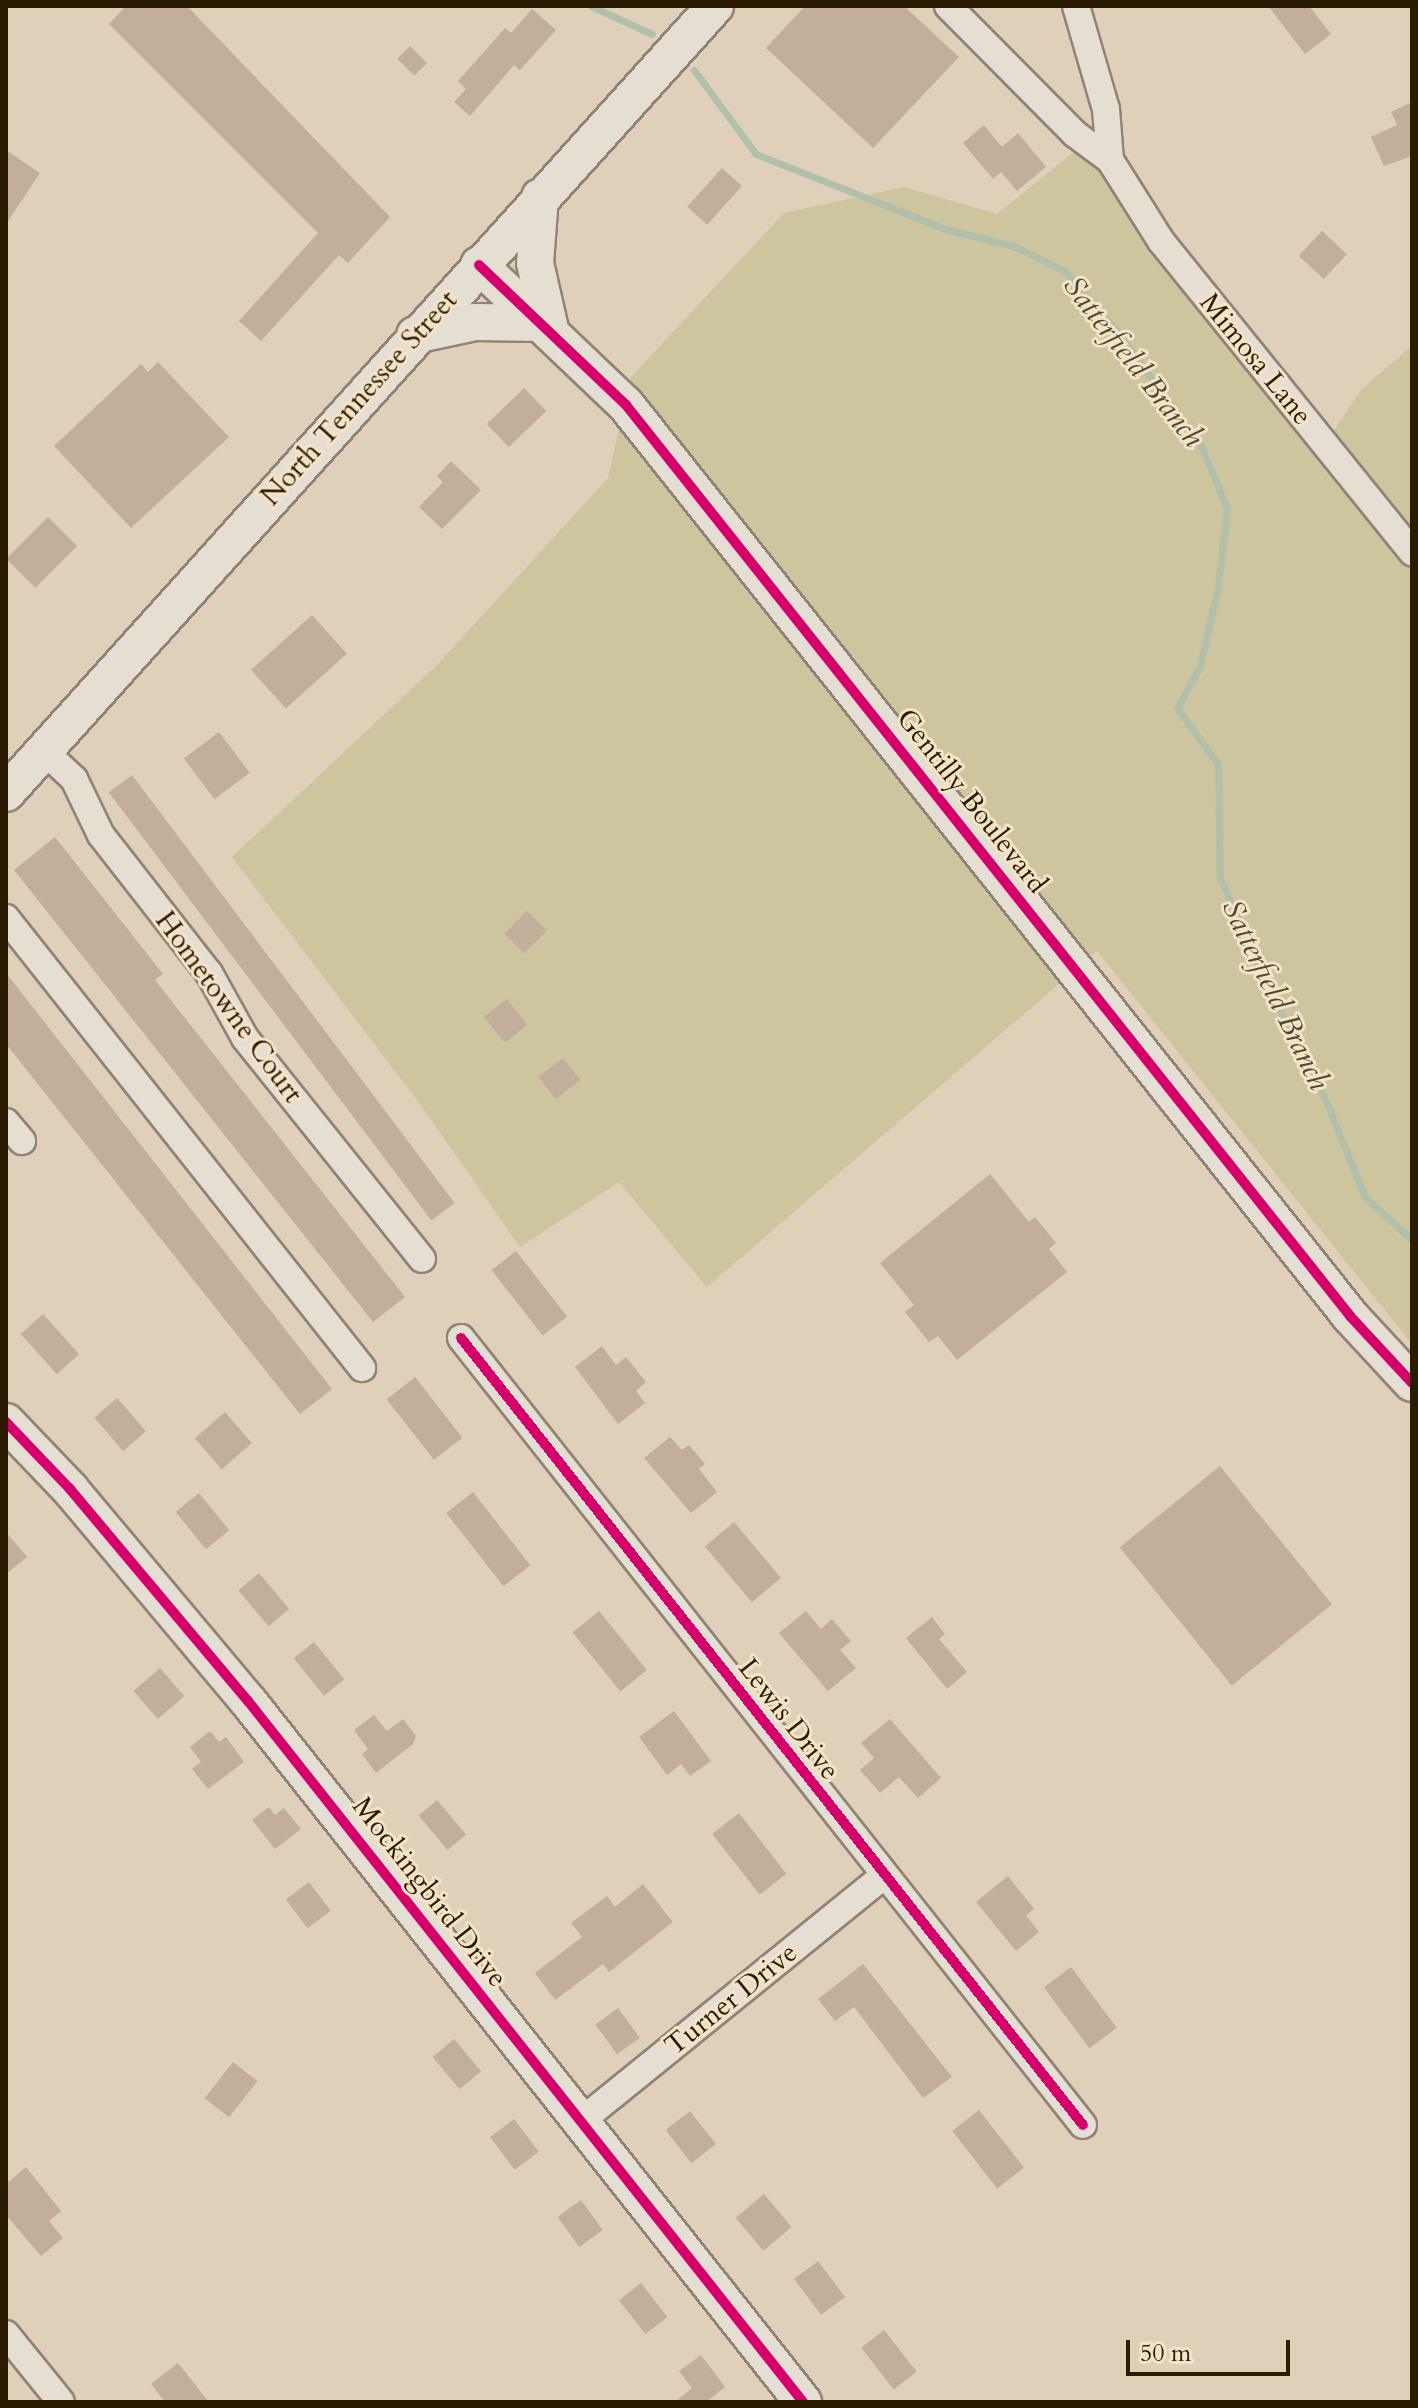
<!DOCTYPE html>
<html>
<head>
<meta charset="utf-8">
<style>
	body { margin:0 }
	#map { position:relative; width:1418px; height:2408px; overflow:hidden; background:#e0d0b9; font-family:Cardo,serif }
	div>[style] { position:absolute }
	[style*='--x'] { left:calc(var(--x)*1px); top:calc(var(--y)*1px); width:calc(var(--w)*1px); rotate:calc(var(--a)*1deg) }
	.green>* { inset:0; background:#ccc59d }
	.stream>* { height:7px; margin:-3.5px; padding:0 3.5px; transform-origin:3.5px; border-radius:3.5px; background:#b0c0aa }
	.building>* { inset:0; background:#c3ae9c; transform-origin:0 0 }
	.roads { filter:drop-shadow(2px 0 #8f8474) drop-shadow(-2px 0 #8f8474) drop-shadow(0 2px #8f8474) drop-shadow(0 -2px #8f8474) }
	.street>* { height:26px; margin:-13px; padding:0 13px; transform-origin:13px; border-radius:13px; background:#e5ded2 }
	.secondary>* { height:36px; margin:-18px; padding:0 18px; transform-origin:18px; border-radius:18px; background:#e5ded2 }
	.cycleway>* { height:10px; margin:-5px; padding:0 5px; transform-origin:5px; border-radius:5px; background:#d6006c }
	span { translate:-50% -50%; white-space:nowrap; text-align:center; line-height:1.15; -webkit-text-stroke:6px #f5e3c7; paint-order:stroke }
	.street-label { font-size:28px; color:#2c1b03 }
	.water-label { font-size:30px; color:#4d4a33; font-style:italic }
	.frame { position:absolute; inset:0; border:8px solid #2c1b03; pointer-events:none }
	.scale { position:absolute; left:1126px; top:2340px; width:164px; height:36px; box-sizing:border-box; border:4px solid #2c1b03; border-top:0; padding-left:10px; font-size:24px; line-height:28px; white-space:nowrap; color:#2c1b03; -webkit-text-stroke:6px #f5e3c7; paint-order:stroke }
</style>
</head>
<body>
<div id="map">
	<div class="green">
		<i style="clip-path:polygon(1085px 143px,1326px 442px,1361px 390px,1412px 346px,1412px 1344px,1097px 951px,707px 1287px,619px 1182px,520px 1247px,420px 1104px,232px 857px,437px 665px,608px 478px,630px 378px,784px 213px,904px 187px,997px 214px)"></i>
	</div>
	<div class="stream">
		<i style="--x:591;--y:6;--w:67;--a:24.7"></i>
		<i style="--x:694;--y:70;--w:104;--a:53.6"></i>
		<i style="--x:756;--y:154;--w:203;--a:21.6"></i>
		<i style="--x:945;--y:229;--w:70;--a:14"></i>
		<i style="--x:1013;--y:246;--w:58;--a:25.7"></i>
		<i style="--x:1065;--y:271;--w:84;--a:49.3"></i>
		<i style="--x:1120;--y:335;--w:140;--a:54"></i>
		<i style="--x:1202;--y:448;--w:66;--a:67.7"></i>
		<i style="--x:1227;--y:509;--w:78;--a:96.7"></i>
		<i style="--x:1218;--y:586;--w:82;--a:102.7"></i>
		<i style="--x:1200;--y:666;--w:48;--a:118.7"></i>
		<i style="--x:1177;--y:708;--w:69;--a:53.8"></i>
		<i style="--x:1218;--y:764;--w:113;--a:89"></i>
		<i style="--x:1220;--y:877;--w:114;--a:66.8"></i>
		<i style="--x:1265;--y:982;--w:131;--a:62.9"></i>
		<i style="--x:1325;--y:1099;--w:106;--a:67.8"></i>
		<i style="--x:1365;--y:1197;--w:64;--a:42.5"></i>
	</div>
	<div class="building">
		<i style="clip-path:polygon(126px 6px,187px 6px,390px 217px,348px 263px,339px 255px,261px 341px,239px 321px,318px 233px,109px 24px)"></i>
		<i style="clip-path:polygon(805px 6px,904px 6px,959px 57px,873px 148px,766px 48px)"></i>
		<i style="clip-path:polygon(1268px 6px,1309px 6px,1331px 34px,1305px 54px)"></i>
		<i style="clip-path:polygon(532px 9px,556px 30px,520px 70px,514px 65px,470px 116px,454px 102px,466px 89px,458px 81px,505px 28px,511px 33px)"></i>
		<i style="left:410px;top:46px;width:24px;height:18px;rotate:45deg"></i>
		<i style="clip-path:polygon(1412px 102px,1412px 156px,1384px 166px,1371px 137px,1397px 125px,1391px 112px)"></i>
		<i style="clip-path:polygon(984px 125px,1002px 147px,1018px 133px,1046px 167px,1017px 191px,1001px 172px,993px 179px,963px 143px)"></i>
		<i style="clip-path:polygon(6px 150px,40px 173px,6px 224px)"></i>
		<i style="left:722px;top:168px;width:27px;height:52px;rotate:42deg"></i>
		<i style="left:1322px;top:231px;width:34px;height:34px;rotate:43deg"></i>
		<i style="clip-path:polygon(158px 362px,229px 437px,131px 528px,54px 446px,141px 364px,148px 372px)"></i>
		<i style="left:524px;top:388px;width:32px;height:52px;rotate:46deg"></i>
		<i style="clip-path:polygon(451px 461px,481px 490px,442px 529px,419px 507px,443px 482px,437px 476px)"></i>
		<i style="left:48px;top:517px;width:41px;height:59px;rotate:45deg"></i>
		<i style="left:312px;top:615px;width:52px;height:82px;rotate:48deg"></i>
		<i style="left:219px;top:732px;width:51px;height:44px;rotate:53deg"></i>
		<i style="left:132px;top:775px;width:536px;height:29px;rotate:53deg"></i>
		<i style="clip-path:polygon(55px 837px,163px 974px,155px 980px,405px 1297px,373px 1322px,14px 870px)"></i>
		<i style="left:527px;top:911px;width:28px;height:32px;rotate:45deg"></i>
		<i style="clip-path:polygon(6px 973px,332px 1389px,300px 1414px,6px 1044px)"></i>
		<i style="left:507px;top:999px;width:33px;height:29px;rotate:52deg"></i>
		<i style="left:563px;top:1058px;width:28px;height:31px;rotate:52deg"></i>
		<i style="clip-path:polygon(990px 1174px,1029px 1222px,1035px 1217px,1056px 1243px,1049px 1249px,1067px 1272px,957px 1360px,938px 1336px,929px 1342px,905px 1312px,914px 1305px,880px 1263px)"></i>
		<i style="left:516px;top:1251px;width:83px;height:31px;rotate:52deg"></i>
		<i style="left:43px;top:1314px;width:54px;height:30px;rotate:48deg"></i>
		<i style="clip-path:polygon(602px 1346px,616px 1365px,626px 1357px,646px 1382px,636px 1391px,645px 1403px,618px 1424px,575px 1367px)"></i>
		<i style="left:415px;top:1377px;width:77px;height:36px;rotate:52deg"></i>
		<i style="left:117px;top:1398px;width:44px;height:30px;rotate:49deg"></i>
		<i style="left:225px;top:1412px;width:41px;height:40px;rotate:49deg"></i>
		<i style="clip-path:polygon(670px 1437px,682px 1450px,689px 1445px,705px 1464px,699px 1469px,717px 1492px,691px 1513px,644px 1458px)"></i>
		<i style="left:1220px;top:1466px;width:178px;height:129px;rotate:51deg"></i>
		<i style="left:473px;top:1492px;width:93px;height:34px;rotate:52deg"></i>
		<i style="left:199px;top:1493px;width:48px;height:30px;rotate:51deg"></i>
		<i style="left:734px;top:1522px;width:73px;height:38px;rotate:50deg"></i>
		<i style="clip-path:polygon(6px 1532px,27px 1557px,6px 1574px)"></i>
		<i style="left:259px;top:1573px;width:47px;height:27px;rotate:50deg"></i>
		<i style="left:599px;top:1611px;width:76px;height:34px;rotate:51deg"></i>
		<i style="clip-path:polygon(806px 1611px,821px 1629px,832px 1619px,851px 1641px,840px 1650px,856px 1668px,828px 1691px,779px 1633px)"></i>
		<i style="clip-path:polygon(932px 1617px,945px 1634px,939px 1639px,967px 1672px,947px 1689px,906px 1638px)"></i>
		<i style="left:314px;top:1642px;width:48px;height:26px;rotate:51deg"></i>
		<i style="left:160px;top:1668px;width:37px;height:35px;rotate:49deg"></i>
		<i style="clip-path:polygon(674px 1711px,711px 1761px,690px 1776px,681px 1764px,667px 1775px,639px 1737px)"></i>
		<i style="clip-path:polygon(374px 1715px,387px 1731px,403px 1719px,416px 1736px,413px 1744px,376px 1773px,362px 1754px,368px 1749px,354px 1730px)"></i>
		<i style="clip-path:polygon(890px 1719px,941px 1778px,918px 1798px,899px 1777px,880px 1793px,860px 1770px,874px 1758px,861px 1743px)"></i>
		<i style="clip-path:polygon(210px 1731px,219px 1742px,226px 1737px,244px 1762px,208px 1789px,192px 1769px,201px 1762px,190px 1747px)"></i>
		<i style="left:437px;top:1800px;width:45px;height:24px;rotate:50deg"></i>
		<i style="clip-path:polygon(269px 1807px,275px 1815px,284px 1808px,301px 1829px,275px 1849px,252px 1820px)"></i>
		<i style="left:739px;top:1813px;width:77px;height:34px;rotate:52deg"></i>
		<i style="clip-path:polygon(1008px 1876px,1034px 1909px,1026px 1915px,1039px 1932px,1016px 1951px,976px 1902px)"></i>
		<i style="left:309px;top:1882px;width:36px;height:29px;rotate:53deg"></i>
		<i style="clip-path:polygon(643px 1884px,673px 1922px,609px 1972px,603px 1964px,555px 2000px,535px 1973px,582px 1937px,571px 1923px,607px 1896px,615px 1907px)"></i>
		<i style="clip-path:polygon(863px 1964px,952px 2077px,923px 2098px,854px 2007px,835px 2021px,818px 1999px)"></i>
		<i style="left:1071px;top:1967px;width:76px;height:34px;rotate:53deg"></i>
		<i style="left:618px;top:2008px;width:37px;height:28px;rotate:54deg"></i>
		<i style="left:454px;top:2039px;width:42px;height:28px;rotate:50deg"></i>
		<i style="left:233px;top:2062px;width:31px;height:46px;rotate:38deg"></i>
		<i style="left:979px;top:2110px;width:73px;height:34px;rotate:52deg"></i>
		<i style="left:690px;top:2111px;width:42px;height:31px;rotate:52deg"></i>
		<i style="left:514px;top:2119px;width:41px;height:30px;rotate:53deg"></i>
		<i style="clip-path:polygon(26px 2167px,61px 2211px,49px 2221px,63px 2238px,41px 2256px,6px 2215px,6px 2184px)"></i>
		<i style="left:764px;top:2194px;width:43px;height:37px;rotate:50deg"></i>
		<i style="left:581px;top:2200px;width:37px;height:29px;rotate:54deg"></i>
		<i style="left:818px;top:2261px;width:45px;height:30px;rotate:53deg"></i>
		<i style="left:641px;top:2283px;width:43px;height:28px;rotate:52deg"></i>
		<i style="left:884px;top:2330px;width:53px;height:29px;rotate:52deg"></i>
		<i style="clip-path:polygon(701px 2355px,725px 2387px,706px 2402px,675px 2402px,692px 2388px,679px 2371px)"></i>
		<i style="clip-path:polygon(178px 2363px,209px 2402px,165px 2402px,151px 2384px)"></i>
	</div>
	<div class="roads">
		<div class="street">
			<i style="--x:948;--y:6;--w:180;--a:45.2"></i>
			<i style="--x:1075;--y:134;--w:44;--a:36.6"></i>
			<i style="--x:1110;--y:160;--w:96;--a:57.8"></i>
			<i style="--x:1161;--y:241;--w:400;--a:51.1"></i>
			<i style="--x:1076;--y:6;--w:107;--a:73.8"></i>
			<i style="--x:1106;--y:109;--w:51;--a:85.5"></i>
			<i style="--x:44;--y:751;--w:41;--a:43"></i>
			<i style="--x:74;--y:779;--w:62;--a:64.3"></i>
			<i style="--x:101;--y:835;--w:175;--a:52"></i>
			<i style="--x:209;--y:973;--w:74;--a:61"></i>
			<i style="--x:245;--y:1038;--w:283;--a:51.3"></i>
			<i style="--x:6;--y:918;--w:574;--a:51.65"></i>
			<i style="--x:6;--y:1122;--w:25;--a:50"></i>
			<i style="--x:461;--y:1338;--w:1003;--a:51.68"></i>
			<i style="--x:581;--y:2121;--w:387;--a:-39"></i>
			<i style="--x:6;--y:2334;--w:87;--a:51"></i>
		</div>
		<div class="secondary">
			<i style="--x:540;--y:197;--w:66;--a:94.3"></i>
			<i style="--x:535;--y:263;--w:68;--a:77.2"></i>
			<i style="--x:479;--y:265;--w:203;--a:43.6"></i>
			<i style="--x:626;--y:405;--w:1164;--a:51.52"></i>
			<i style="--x:1350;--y:1316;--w:91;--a:47.2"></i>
			<i style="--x:415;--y:335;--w:61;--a:-12.2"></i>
			<i style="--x:475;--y:322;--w:68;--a:0.8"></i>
			<i style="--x:6;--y:793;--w:1059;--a:-47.98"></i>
			<i style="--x:6;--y:1422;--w:93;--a:46.3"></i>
			<i style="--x:70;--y:1489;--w:277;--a:50"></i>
			<i style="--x:248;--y:1701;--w:894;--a:51.63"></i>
		</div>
	</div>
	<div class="cycleway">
		<i style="--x:479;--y:265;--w:203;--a:43.6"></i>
		<i style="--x:626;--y:405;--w:1164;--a:51.52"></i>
		<i style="--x:1350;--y:1316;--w:91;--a:47.2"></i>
		<i style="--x:461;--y:1338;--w:1003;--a:51.68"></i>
		<i style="--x:6;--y:1422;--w:93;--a:46.3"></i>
		<i style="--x:70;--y:1489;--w:277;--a:50"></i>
		<i style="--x:248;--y:1701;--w:894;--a:51.63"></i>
	</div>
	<div class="street-label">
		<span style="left:1256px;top:359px;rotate:51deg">Mimosa Lane</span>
		<span style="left:359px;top:398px;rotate:-48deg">North Tennessee Street</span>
		<span style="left:972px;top:801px;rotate:52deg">Gentilly Boulevard</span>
		<span style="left:229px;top:1007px;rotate:54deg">Hometowne Court</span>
		<span style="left:789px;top:1719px;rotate:52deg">Lewis Drive</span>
		<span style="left:430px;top:1892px;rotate:52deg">Mockingbird Drive</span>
		<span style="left:731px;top:1999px;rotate:-39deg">Turner Drive</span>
	</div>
	<div class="water-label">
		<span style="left:1133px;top:362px;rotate:52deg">Satterfield Branch</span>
		<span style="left:1275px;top:995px;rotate:64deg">Satterfield Branch</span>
	</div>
	<div class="frame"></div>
	<div class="scale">50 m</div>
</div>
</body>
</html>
